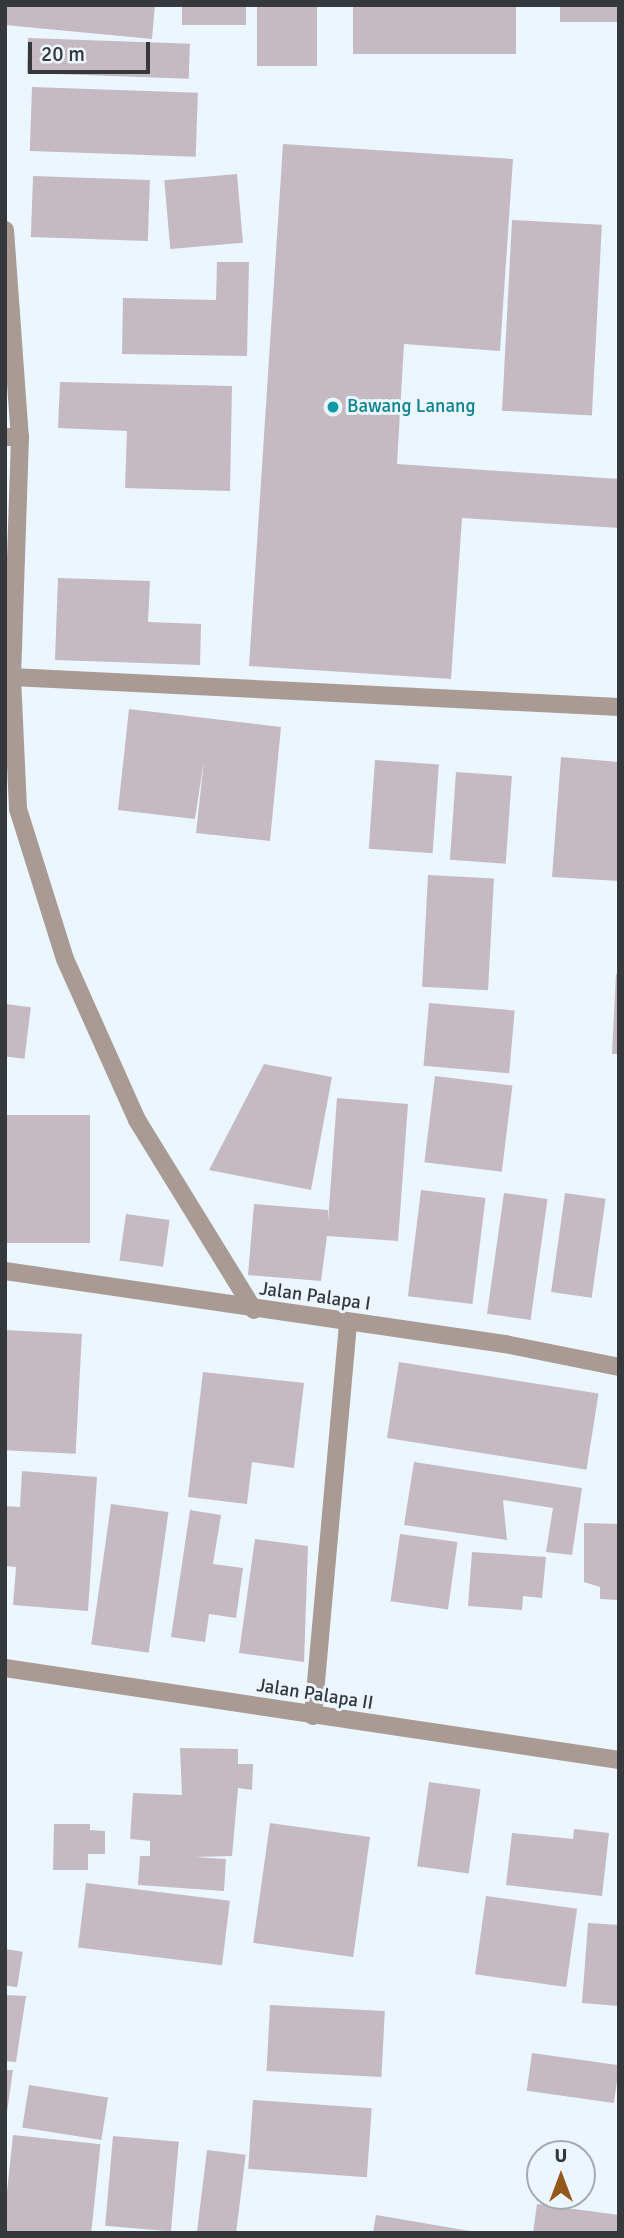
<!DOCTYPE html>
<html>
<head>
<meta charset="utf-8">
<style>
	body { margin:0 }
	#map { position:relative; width:624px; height:2238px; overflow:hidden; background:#ecf6ff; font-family:Signika,sans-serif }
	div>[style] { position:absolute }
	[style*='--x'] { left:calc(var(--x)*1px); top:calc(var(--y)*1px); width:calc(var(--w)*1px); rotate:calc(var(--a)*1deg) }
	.building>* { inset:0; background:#c5bac2; transform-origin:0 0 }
	.street>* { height:18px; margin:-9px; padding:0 9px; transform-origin:9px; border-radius:9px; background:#a99b94 }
	.dots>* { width:19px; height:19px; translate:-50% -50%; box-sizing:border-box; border:4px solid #ecf6ff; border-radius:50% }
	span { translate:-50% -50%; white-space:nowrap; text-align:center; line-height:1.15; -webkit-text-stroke:6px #ecf6ff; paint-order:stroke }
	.culture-label { font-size:19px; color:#0d838f }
	.left { translate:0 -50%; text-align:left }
	.street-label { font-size:19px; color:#35393c }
	.frame { position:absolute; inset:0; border:7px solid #35393c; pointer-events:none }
	.north { position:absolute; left:526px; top:2140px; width:70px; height:70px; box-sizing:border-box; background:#ecf6ff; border:2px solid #a3aab1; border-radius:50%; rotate:0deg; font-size:19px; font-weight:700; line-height:28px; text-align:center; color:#35393c }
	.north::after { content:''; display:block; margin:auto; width:24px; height:32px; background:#94581a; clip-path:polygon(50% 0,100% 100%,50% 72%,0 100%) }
	.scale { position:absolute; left:28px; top:42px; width:122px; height:32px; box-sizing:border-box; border:4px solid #35393c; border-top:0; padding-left:9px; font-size:21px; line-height:24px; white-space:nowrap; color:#35393c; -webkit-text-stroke:5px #ecf6ff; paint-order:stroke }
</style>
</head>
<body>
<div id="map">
	<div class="building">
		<i style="clip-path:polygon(5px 5px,155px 5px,152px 39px,5px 25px)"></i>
		<i style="left:182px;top:5px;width:64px;height:20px"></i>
		<i style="left:257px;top:5px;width:60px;height:61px"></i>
		<i style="left:353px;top:5px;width:163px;height:49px"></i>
		<i style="left:560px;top:5px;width:59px;height:17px"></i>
		<i style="left:28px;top:38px;width:162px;height:35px;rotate:2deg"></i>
		<i style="left:32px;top:87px;width:166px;height:64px;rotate:2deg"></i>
		<i style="clip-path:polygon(283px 144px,513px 159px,500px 351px,404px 344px,397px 464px,619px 479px,619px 528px,462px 518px,451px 679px,249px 666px)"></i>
		<i style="left:237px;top:174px;width:69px;height:73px;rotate:85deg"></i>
		<i style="left:33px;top:176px;width:117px;height:61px;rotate:2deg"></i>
		<i style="left:512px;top:220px;width:90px;height:191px;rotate:3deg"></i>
		<i style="clip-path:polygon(217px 262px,249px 262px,247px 356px,122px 354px,123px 298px,216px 300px)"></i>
		<i style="clip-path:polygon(60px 382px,232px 386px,230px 491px,125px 488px,127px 431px,58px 428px)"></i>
		<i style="clip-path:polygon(58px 578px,150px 581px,148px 622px,201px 624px,200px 665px,55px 660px)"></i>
		<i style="clip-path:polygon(129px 709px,281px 727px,270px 841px,196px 833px,204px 760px,195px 819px,118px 810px)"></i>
		<i style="clip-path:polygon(561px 757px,619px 762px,619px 881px,552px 877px)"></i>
		<i style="left:375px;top:760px;width:64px;height:89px;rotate:4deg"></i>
		<i style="left:456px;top:772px;width:56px;height:88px;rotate:4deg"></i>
		<i style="left:428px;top:875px;width:66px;height:112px;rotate:3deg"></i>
		<i style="clip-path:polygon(616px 974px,619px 974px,619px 1054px,612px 1054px)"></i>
		<i style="left:429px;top:1003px;width:86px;height:63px;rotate:5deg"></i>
		<i style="left:5px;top:1004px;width:26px;height:52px;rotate:7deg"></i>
		<i style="clip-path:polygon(264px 1064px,332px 1077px,311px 1190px,209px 1170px)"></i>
		<i style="left:435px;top:1076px;width:78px;height:87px;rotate:7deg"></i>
		<i style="clip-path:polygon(337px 1098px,408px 1104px,398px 1241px,327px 1236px,321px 1281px,248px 1275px,254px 1204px,328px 1210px,328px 1221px)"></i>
		<i style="left:5px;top:1115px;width:85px;height:128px"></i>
		<i style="left:421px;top:1190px;width:65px;height:107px;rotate:7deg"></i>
		<i style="left:504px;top:1193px;width:44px;height:122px;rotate:8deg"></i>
		<i style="left:565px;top:1193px;width:41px;height:100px;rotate:8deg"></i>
		<i style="left:126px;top:1214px;width:44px;height:47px;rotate:8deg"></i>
		<i style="left:5px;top:1330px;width:77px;height:120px;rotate:3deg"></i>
		<i style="left:399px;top:1362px;width:202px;height:77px;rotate:9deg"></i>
		<i style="clip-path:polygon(203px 1372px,304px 1383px,294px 1468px,252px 1462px,247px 1504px,188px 1497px)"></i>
		<i style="clip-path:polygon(414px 1462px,582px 1488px,572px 1555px,546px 1552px,553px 1508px,503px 1500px,507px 1540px,404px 1525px)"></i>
		<i style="clip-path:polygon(22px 1471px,97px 1477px,88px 1611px,13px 1605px,16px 1567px,5px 1566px,5px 1506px,20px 1507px)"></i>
		<i style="left:111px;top:1504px;width:58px;height:142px;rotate:8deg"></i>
		<i style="clip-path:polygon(190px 1510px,221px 1515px,213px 1564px,243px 1568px,236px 1618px,209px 1614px,205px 1642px,171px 1637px)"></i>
		<i style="clip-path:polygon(584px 1523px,619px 1524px,619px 1600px,600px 1599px,600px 1587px,584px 1582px)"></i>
		<i style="left:400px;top:1534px;width:58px;height:68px;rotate:8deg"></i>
		<i style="clip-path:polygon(255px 1539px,308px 1546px,304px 1662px,239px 1653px)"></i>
		<i style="clip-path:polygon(472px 1552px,546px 1557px,542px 1598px,523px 1596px,522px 1610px,468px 1606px)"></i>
		<i style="clip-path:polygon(180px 1748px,238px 1749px,238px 1764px,253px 1764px,252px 1790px,238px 1788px,232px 1856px,194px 1857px,226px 1859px,224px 1891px,138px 1885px,140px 1856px,150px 1856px,150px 1841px,130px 1839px,133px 1793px,182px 1795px)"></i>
		<i style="left:429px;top:1782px;width:52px;height:85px;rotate:8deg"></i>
		<i style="left:270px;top:1823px;width:101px;height:121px;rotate:8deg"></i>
		<i style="clip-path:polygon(54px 1824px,90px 1824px,90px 1830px,105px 1831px,105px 1854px,88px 1854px,88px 1870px,53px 1870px)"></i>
		<i style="clip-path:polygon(574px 1829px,609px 1833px,602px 1896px,506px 1885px,512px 1833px,573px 1839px)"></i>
		<i style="left:86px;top:1883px;width:145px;height:65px;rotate:7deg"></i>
		<i style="left:486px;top:1896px;width:92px;height:79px;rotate:8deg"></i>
		<i style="clip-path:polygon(588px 1923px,619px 1925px,619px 2006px,582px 2003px)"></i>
		<i style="left:5px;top:1949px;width:18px;height:36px;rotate:9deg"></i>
		<i style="clip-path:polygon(5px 1995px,26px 1996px,16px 2062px,5px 2061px)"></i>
		<i style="left:270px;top:2005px;width:115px;height:66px;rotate:3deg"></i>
		<i style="left:532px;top:2053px;width:88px;height:38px;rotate:8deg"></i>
		<i style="clip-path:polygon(5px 2070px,13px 2070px,7px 2112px,5px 2112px)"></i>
		<i style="left:29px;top:2085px;width:80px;height:43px;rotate:9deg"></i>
		<i style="left:253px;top:2100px;width:119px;height:69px;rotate:4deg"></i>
		<i style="left:13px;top:2135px;width:88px;height:98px;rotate:6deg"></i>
		<i style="left:113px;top:2136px;width:66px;height:90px;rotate:5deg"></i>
		<i style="left:207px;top:2150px;width:39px;height:83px;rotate:7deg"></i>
		<i style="clip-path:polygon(537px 2204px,619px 2215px,618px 2233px,533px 2233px)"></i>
		<i style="clip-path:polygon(376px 2215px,470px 2231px,470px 2233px,373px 2233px)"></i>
	</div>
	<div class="street">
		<i style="--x:5;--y:230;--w:208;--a:85.9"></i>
		<i style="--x:5;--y:437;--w:15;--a:0"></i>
		<i style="--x:20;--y:437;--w:240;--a:91.9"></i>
		<i style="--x:12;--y:677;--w:132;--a:87.4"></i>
		<i style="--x:18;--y:809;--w:157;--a:72.6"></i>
		<i style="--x:65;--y:959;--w:176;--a:65.9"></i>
		<i style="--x:137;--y:1120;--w:223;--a:58.4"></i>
		<i style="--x:12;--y:677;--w:608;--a:2.83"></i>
		<i style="--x:5;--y:1271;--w:505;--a:8.31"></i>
		<i style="--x:505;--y:1344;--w:116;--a:11.4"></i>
		<i style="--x:5;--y:1668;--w:621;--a:8.52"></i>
		<i style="--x:313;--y:1716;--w:395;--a:-84.9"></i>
	</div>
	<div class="dots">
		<i style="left:333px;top:407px;background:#0f9aa8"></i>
	</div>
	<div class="culture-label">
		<span class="left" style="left:347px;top:407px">Bawang Lanang</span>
	</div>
	<div class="street-label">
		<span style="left:315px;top:1297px;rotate:8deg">Jalan Palapa I</span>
		<span style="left:315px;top:1695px;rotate:9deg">Jalan Palapa II</span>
	</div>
	<div class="frame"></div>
	<div class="north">U</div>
	<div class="scale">20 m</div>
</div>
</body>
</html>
